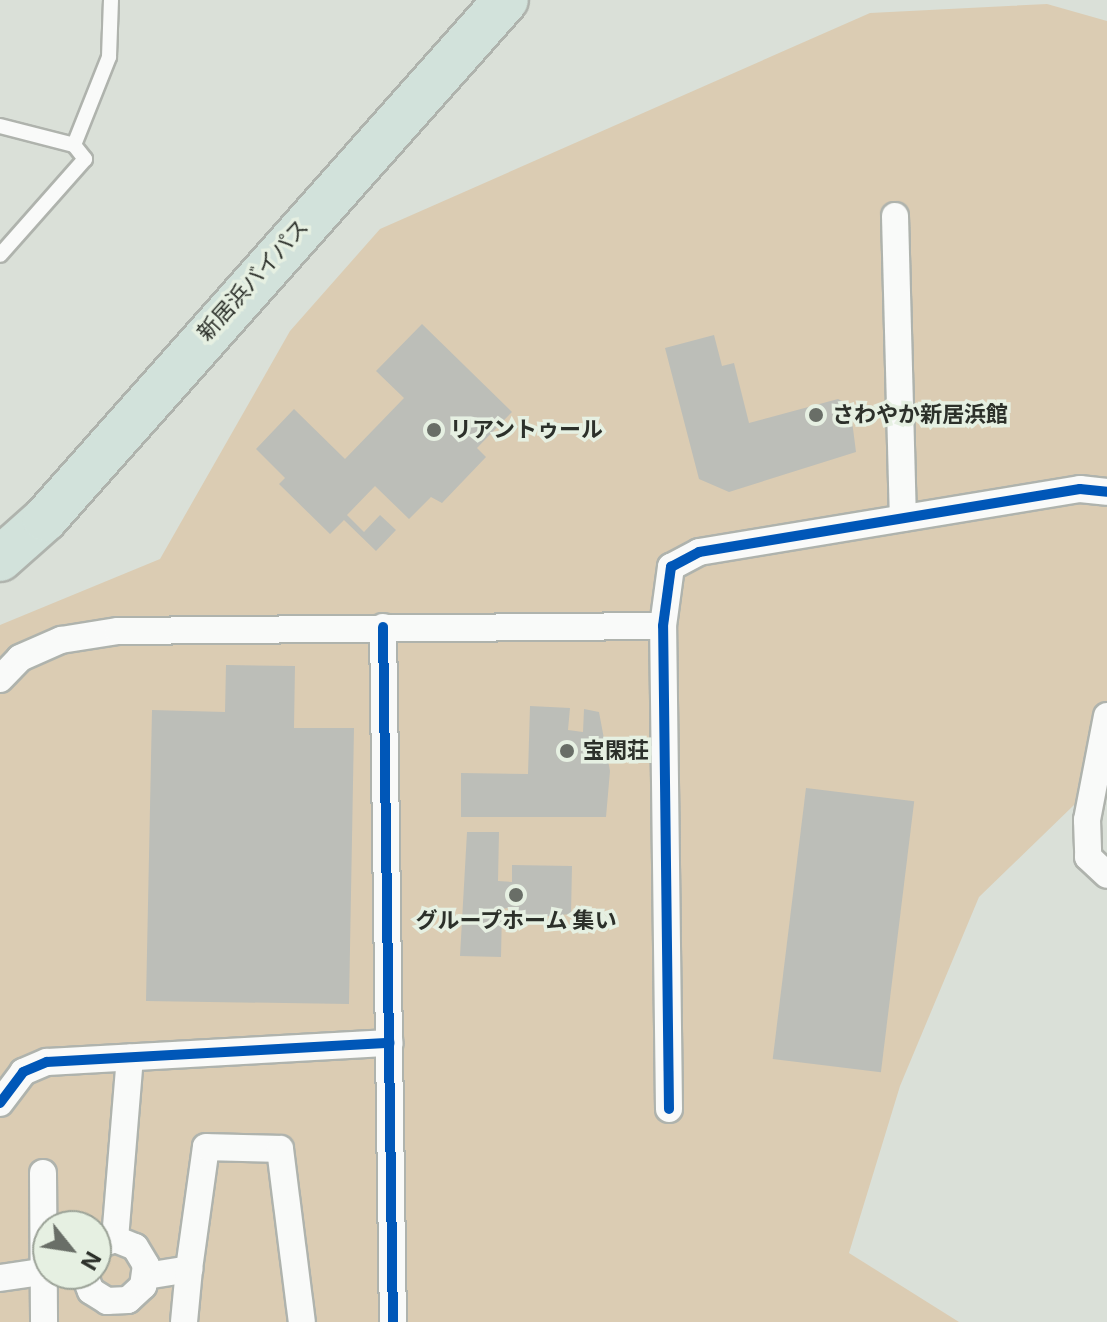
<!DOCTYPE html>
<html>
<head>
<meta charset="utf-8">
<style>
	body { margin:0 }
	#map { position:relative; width:1107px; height:1322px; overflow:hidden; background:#dae0d8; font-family:Inter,"Noto Sans JP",sans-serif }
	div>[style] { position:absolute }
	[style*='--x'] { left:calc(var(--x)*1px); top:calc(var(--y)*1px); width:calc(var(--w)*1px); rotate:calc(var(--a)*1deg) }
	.green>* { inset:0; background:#dbccb3 }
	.building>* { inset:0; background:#bcbeb8; transform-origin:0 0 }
	.roads { filter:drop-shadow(2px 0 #afb3ad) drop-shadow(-2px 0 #afb3ad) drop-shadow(0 2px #afb3ad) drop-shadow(0 -2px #afb3ad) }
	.lane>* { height:14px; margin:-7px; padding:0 7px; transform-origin:7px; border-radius:7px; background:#f9faf9 }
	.street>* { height:26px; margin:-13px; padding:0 13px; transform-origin:13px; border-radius:13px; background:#f9faf9 }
	.highway>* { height:44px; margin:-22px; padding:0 22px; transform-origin:22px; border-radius:22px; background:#d2e2db }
	.cycleway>* { height:10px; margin:-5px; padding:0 5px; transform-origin:5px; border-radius:5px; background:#0057b8 }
	.dots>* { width:22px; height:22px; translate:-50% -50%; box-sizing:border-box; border:4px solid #e6f0e2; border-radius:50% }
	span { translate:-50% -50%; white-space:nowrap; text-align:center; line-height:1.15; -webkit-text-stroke:7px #e6f0e2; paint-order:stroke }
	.street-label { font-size:22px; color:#2c302a }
	.poi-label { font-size:22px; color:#2c302a; font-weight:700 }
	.left { translate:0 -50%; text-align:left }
	.north { position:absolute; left:32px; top:1210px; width:80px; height:80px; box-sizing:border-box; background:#e6f0e2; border:2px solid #9ca398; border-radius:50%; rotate:120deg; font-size:22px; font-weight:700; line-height:32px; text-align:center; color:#2c302a }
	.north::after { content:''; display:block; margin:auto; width:28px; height:36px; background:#696e67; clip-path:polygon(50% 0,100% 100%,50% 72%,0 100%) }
</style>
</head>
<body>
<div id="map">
	<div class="green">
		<i style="clip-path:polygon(evenodd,1047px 4px,1107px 21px,1107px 773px,979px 897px,900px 1086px,849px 1253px,959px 1322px,0 1322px,0 625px,160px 559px,290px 331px,380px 229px,870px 13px,1047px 4px,48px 1226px,96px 1226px,96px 1274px,48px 1274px,48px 1226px)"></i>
	</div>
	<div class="building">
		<i style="clip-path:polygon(422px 324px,512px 412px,477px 448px,486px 457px,442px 503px,431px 497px,409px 519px,375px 486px,347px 515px,364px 532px,380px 515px,396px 530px,376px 551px,344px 520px,330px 534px,279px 484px,285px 478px,256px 449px,294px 409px,345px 459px,404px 398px,376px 371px)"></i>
		<i style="clip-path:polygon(714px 335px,722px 366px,734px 363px,749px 423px,838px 399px,850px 405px,856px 452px,729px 492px,699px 479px,665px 348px)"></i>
		<i style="clip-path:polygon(226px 665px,295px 666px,294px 728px,354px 728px,349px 1004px,146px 1001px,152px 710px,225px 712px)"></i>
		<i style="clip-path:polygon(530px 706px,570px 708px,568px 730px,583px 732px,584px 709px,599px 712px,610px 771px,606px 817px,461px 817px,461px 773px,528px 774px)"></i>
		<i style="left:806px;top:788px;width:109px;height:273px;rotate:7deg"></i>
		<i style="clip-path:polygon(467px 832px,499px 832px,498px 881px,512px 882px,512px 865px,572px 866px,571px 914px,508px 920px,508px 908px,502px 909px,501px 957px,460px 956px)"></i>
	</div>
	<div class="roads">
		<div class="lane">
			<i style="--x:0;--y:126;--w:76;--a:14.4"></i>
			<i style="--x:74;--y:145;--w:18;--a:52"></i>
			<i style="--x:85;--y:159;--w:128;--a:131.5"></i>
			<i style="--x:74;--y:145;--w:95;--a:-68.3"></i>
			<i style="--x:109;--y:57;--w:57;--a:-88"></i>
		</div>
		<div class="street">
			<i style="--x:895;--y:216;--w:302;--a:88.5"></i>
			<i style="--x:383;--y:627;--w:695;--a:89.18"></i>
			<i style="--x:0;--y:679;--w:29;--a:-46"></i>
			<i style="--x:20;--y:658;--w:45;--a:-23.7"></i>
			<i style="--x:61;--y:640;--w:58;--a:-9"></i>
			<i style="--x:118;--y:631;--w:545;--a:-0.53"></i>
			<i style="--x:1107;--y:716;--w:106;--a:100.9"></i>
			<i style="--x:1087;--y:820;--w:37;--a:88"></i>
			<i style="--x:1088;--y:857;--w:26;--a:43"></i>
			<i style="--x:0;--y:1103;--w:39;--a:-53"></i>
			<i style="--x:23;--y:1072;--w:26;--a:-23"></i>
			<i style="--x:47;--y:1062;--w:343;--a:-3.2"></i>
			<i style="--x:669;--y:1109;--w:483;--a:-90.7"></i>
			<i style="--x:663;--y:626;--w:60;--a:-82.3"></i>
			<i style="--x:671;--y:567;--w:32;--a:-28"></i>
			<i style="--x:699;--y:552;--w:386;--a:-9.4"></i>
			<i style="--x:1080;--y:489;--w:27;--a:6"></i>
			<i style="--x:43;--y:1173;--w:149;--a:89.6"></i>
			<i style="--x:115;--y:1239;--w:182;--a:-85.3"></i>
			<i style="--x:84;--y:1274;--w:18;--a:68"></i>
			<i style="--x:91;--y:1291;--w:19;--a:32"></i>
			<i style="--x:107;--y:1301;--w:21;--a:-3"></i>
			<i style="--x:128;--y:1300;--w:21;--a:-43"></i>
			<i style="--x:143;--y:1286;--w:21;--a:-82"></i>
			<i style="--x:146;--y:1265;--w:21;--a:-121"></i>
			<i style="--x:135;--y:1247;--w:22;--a:-158"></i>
			<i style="--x:115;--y:1239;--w:20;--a:160"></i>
			<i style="--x:146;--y:1276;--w:44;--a:-9.2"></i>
			<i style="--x:189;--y:1269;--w:123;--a:-82.1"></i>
			<i style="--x:206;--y:1147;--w:74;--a:1.5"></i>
			<i style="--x:280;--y:1149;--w:174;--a:82.8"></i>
			<i style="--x:0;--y:1278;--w:49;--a:-8.3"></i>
			<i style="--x:184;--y:1322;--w:53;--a:-84.6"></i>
		</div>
		<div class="highway">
			<i style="--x:0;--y:559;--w:60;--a:-41.6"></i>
			<i style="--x:45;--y:519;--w:694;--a:-48.39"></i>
		</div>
	</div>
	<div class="cycleway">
		<i style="--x:383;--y:627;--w:695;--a:89.18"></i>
		<i style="--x:0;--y:1103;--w:39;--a:-53"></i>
		<i style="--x:23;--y:1072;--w:26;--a:-23"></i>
		<i style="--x:47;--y:1062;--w:343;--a:-3.2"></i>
		<i style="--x:669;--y:1109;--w:483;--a:-90.7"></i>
		<i style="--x:663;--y:626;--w:60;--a:-82.3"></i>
		<i style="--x:671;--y:567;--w:32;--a:-28"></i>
		<i style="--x:699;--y:552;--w:386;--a:-9.4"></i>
		<i style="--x:1080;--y:489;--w:27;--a:6"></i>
	</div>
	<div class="dots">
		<i style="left:816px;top:415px;background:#696e67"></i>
		<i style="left:434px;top:430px;background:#696e67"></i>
		<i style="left:567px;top:751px;background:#696e67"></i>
		<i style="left:516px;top:895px;background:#696e67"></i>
	</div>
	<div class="street-label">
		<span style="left:253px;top:280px;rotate:-48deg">新居浜バイパス</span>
	</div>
	<div class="poi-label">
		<span class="left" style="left:832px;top:415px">さわやか新居浜館</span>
		<span class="left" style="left:450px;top:430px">リアントゥール</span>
		<span class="left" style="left:583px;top:751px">宝閑荘</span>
		<span style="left:516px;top:921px">グループホーム 集い</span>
	</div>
	<div class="north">N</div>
</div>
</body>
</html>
